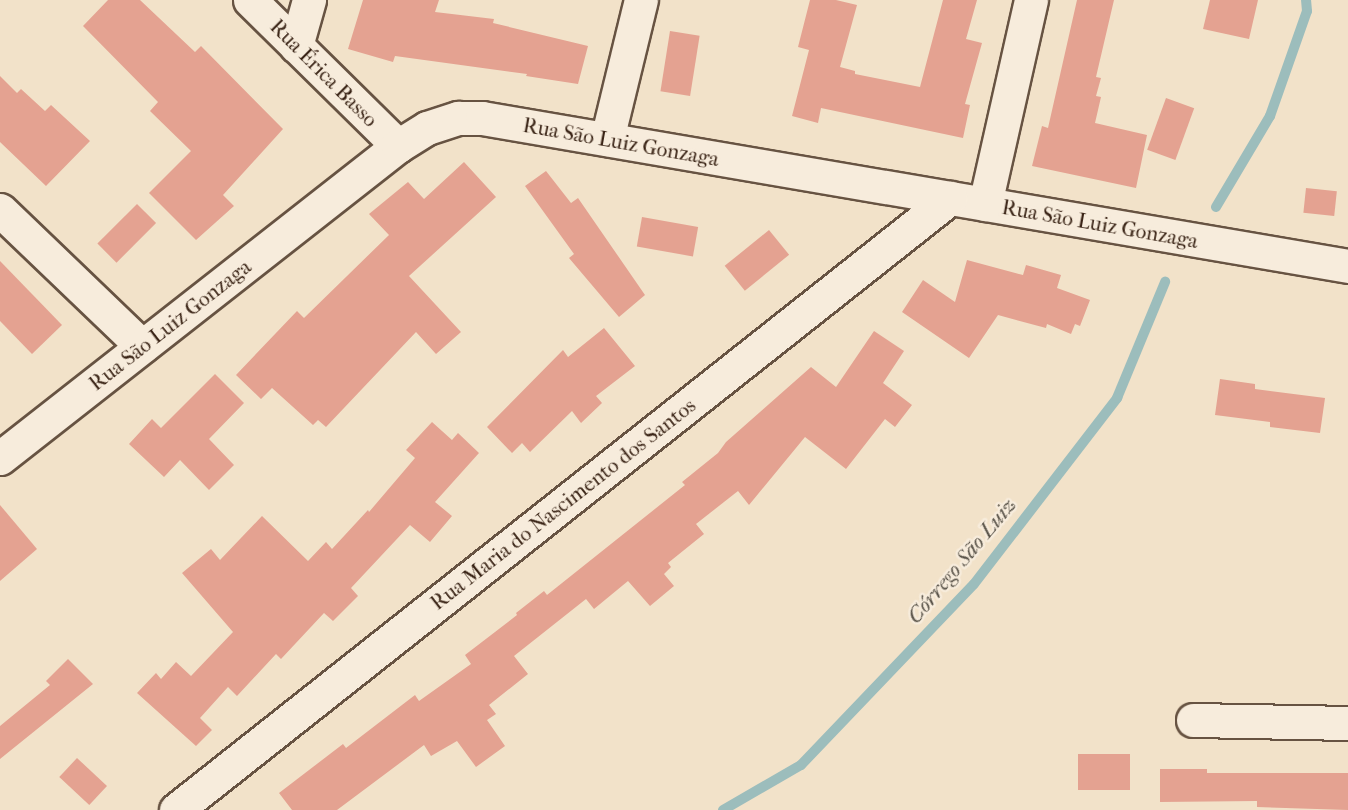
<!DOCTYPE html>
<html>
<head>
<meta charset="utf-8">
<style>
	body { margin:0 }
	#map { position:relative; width:1348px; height:810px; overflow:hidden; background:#f2e2c9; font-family:"IM FELL French Canon",serif }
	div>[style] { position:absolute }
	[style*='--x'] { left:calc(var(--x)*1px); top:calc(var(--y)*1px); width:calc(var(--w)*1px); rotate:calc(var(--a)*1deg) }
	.stream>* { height:10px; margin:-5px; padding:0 5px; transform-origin:5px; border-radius:5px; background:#9cbdbc }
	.building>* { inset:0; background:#e4a291; transform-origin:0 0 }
	.roads { filter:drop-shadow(2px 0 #675342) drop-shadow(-2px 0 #675342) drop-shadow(0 2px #675342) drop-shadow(0 -2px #675342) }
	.minor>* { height:33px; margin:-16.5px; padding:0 16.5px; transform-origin:16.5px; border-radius:16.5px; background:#f7ecdc }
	span { translate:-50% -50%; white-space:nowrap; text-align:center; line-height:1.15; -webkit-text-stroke:5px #f7ecdc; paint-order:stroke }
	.street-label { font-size:21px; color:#392315 }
	.water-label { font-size:22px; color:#575147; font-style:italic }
</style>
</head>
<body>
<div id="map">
	<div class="stream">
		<i style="--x:1216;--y:207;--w:106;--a:-59.3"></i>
		<i style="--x:1270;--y:116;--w:111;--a:-70.6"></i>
		<i style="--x:1307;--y:11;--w:11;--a:-95"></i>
		<i style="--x:723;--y:810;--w:90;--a:-30"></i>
		<i style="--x:801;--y:765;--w:250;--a:-46.3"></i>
		<i style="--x:974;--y:584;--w:235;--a:-52.4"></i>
		<i style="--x:1117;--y:398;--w:126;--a:-67.5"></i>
	</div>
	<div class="building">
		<i style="clip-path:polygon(108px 0,140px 0,195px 52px,201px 46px,283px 129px,223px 195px,234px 206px,196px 240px,149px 193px,191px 151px,150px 111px,158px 102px,83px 26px)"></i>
		<i style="clip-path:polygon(363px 0,439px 0,435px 12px,494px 19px,493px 23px,588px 46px,578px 84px,526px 76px,527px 74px,395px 56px,393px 62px,348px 49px)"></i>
		<i style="clip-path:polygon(810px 0,836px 0,857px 5px,840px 67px,855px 71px,855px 74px,920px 87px,943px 0,977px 0,966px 39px,982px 43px,965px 104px,970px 105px,963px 138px,821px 108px,818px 123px,792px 116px,809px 50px,798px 47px)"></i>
		<i style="clip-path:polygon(1077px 0,1114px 0,1096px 77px,1101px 78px,1096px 96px,1101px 97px,1095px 123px,1147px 135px,1136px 188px,1032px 166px,1042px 126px,1048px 128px)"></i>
		<i style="clip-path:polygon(1210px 0,1258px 0,1249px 39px,1203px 29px)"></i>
		<i style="left:670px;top:31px;width:30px;height:61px;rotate:9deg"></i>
		<i style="clip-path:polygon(0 76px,17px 93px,21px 89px,45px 111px,51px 105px,90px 141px,46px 186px,0 142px)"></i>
		<i style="left:1166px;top:98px;width:30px;height:55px;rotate:20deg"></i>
		<i style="clip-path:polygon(464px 162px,496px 197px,409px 276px,461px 332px,436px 354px,416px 332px,326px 427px,318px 420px,313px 425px,272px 388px,261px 399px,236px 375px,297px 311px,304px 318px,389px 235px,369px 214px,408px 182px,424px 199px)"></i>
		<i style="clip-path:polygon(546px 171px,571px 203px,578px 198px,645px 295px,619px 317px,569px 258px,574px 254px,525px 186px)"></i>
		<i style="left:1306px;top:188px;width:31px;height:25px;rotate:6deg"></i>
		<i style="left:137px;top:204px;width:27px;height:56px;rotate:45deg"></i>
		<i style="left:642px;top:217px;width:57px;height:30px;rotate:10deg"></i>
		<i style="left:769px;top:230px;width:32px;height:57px;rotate:51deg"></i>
		<i style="clip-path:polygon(967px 260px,1023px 275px,1026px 265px,1061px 275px,1057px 288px,1090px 300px,1080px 326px,1075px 324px,1071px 334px,1047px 324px,1046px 328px,998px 315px,969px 358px,902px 312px,923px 280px,955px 302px)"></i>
		<i style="clip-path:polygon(0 261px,62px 325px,32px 354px,0 321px)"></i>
		<i style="clip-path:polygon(604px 328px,635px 366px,596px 396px,602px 403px,581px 423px,572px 411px,530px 452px,522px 443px,512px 453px,487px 427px,563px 350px,568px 357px)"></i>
		<i style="clip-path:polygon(874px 331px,904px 351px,883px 383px,912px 405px,895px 427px,885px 419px,846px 469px,805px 437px,749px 505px,738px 491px,696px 524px,704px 534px,668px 563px,671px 567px,664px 574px,674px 586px,650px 606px,628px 581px,594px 609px,586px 599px,514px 656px,528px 674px,489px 705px,496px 714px,487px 720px,505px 746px,476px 767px,457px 741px,431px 756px,424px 745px,337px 810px,292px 810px,279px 793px,343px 744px,346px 748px,415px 695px,419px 701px,471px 664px,465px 655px,517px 615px,516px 613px,544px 591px,547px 595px,685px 485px,682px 482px,718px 453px,726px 442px,811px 367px,836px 387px)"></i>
		<i style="clip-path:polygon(215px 374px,244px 403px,209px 439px,234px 465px,209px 490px,180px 460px,164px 477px,129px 444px,152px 419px,161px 428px)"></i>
		<i style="clip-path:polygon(1220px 379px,1255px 384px,1255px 389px,1325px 398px,1320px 433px,1270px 427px,1270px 422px,1215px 415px)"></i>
		<i style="clip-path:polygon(432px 422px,452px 440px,458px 433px,479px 453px,435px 502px,452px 516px,430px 542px,410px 525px,351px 588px,358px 596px,333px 621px,324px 613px,281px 659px,276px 654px,237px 696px,228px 687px,200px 718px,212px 730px,196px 746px,137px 693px,156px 673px,161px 679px,176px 662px,191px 676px,233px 632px,182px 573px,211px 549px,220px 560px,262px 516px,308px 561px,326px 542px,332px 549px,368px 510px,369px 512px,415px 458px,406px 450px)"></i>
		<i style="clip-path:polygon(0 505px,37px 549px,0 581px)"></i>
		<i style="clip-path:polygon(68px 659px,93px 684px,0 759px,0 726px,50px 685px,46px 681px)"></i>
		<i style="left:1078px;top:754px;width:52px;height:36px"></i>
		<i style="left:77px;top:758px;width:41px;height:26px;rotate:43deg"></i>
		<i style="clip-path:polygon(1160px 769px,1207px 769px,1207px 773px,1348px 773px,1348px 810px,1257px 807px,1257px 801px,1160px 802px)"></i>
	</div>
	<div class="roads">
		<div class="minor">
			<i style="--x:250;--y:0;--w:208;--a:44.6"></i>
			<i style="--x:296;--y:46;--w:48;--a:-74.2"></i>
			<i style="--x:607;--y:139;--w:143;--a:-76.3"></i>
			<i style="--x:985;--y:204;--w:209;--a:-77.3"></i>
			<i style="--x:0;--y:210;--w:197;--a:43.8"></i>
			<i style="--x:0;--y:458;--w:506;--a:-38.09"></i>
			<i style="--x:398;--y:146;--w:34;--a:-32"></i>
			<i style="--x:427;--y:128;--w:33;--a:-18"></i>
			<i style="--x:458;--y:118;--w:24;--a:0"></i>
			<i style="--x:482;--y:118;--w:879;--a:9.7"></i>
			<i style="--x:1193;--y:720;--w:155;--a:1.1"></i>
			<i style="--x:176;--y:810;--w:987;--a:-38.33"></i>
		</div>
	</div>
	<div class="street-label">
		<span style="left:324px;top:73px;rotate:45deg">Rua Érica Basso</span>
		<span style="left:621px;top:142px;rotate:10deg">Rua São Luiz Gonzaga</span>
		<span style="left:1100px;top:224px;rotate:10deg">Rua São Luiz Gonzaga</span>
		<span style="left:170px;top:325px;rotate:-38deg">Rua São Luiz Gonzaga</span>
		<span style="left:563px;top:504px;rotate:-38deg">Rua Maria do Nascimento dos Santos</span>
	</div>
	<div class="water-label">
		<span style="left:962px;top:561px;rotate:-50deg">Córrego São Luiz</span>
	</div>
</div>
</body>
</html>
